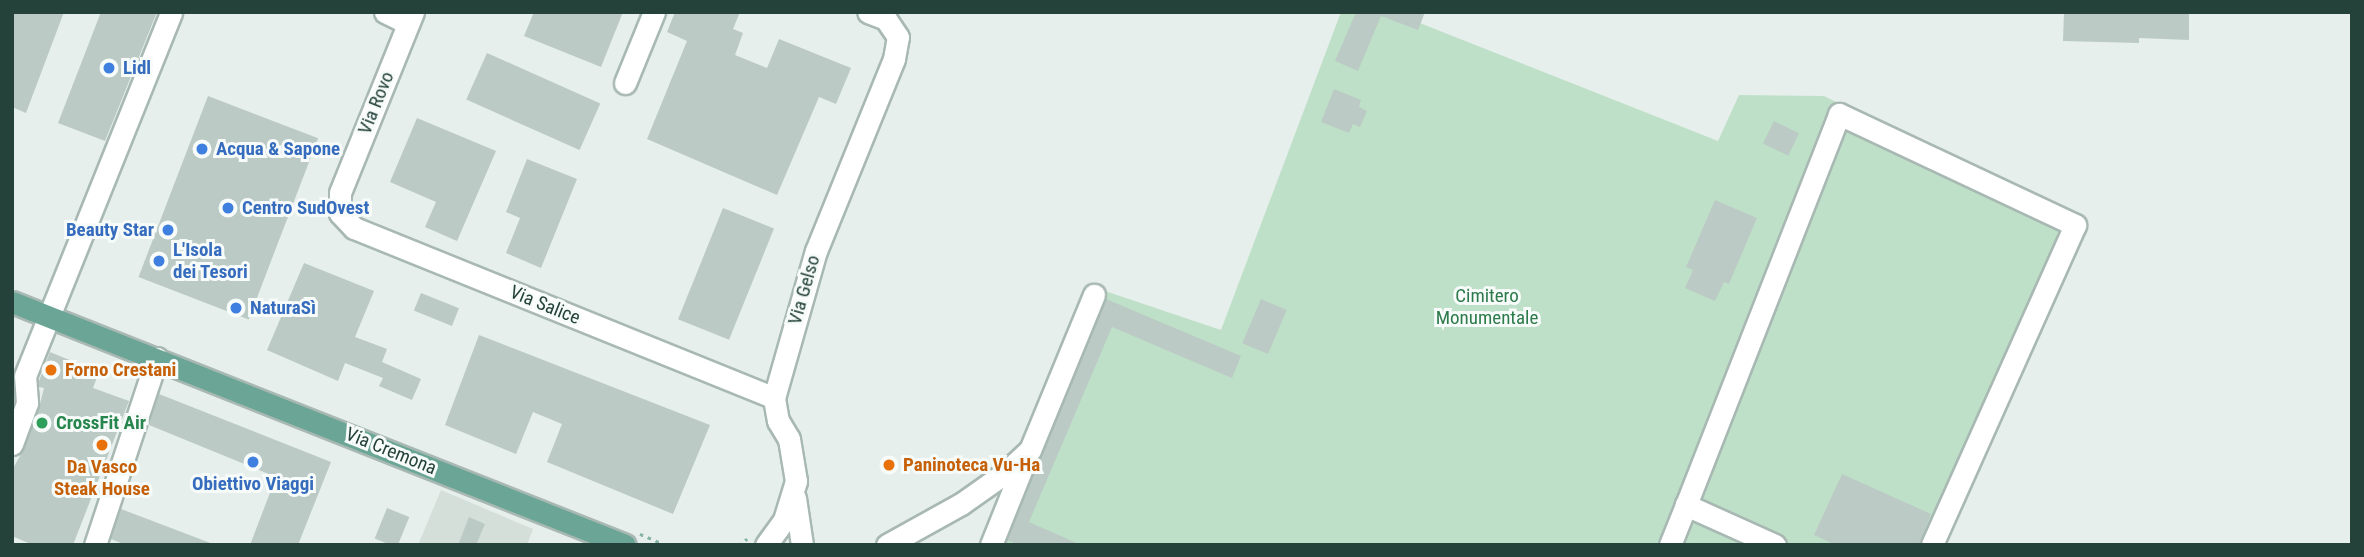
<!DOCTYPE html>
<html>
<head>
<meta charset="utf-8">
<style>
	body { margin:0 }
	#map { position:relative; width:2364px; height:557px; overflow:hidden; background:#e6efeb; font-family:"Roboto Condensed",sans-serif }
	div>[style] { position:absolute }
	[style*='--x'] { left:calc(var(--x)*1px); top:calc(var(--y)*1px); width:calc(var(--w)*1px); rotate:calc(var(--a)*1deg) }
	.built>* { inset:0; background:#d4dfda }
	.green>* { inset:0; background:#bfe0c8 }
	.building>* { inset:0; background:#bbcac4; transform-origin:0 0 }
	.path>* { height:2.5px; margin-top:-1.25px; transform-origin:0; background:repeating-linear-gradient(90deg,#86b3a5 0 3.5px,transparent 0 8.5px) }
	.roads { filter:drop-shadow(2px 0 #a8b8b2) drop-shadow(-2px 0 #a8b8b2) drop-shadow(0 2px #a8b8b2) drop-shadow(0 -2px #a8b8b2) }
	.minor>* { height:21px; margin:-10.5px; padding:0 10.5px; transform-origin:10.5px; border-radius:10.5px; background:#fff }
	.major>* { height:21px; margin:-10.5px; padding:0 10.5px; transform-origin:10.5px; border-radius:10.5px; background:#6aa596 }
	.dots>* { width:19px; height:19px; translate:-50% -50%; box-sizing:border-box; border:4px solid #f7fbf9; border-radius:50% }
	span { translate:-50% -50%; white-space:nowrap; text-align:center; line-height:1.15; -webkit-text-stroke:6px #f7fbf9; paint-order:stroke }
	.shop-label { font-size:19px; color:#366cbe; font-weight:700 }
	.left { translate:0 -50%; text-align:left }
	.right { translate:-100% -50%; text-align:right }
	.street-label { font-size:19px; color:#24423a }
	.park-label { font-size:19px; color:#2d7a4b }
	.food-label { font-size:19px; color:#c56008; font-weight:700 }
	.leisure-label { font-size:19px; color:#27864d; font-weight:700 }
	.frame { position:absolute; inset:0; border:14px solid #24423a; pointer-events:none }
</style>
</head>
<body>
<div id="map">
	<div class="built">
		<i style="clip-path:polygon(441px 490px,533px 529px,527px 545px,418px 545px)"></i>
	</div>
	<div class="green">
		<i style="clip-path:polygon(1341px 12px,1392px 12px,1718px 141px,1739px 95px,1824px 96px,2071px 218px,1923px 545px,1003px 545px,1105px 291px,1221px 330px)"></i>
	</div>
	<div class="building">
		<i style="clip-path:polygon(12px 12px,64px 12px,26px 113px,12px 107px)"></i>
		<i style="clip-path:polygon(101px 12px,157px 12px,105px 141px,58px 123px)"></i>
		<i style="clip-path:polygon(534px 12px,623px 12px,601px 67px,524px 36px)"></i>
		<i style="clip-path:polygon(675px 12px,740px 12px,733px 29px,743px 33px,735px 55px,767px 68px,779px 39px,851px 68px,836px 104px,819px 97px,777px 195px,647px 139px,687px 41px,667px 32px)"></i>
		<i style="clip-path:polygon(1356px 12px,1425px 12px,1418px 30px,1381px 16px,1358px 71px,1335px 61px)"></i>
		<i style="clip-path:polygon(2064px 12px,2189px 12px,2189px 40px,2139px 38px,2139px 43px,2063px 41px)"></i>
		<i style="left:487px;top:53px;width:124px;height:51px;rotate:24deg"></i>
		<i style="clip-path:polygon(1334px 89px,1361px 100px,1359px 107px,1367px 111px,1360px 127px,1353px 124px,1349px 133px,1321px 122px)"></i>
		<i style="left:208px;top:96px;width:118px;height:194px;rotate:21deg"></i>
		<i style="clip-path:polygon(417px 118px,496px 151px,457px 241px,425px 227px,436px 202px,390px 182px)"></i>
		<i style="left:1774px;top:121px;width:28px;height:25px;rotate:26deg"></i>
		<i style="clip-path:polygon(527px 159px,577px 179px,541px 268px,506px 253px,520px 218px,506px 212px)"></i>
		<i style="clip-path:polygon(1715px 200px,1757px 218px,1729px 284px,1724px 282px,1715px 301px,1685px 288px,1693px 270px,1686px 267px)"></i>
		<i style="left:723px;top:208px;width:55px;height:120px;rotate:22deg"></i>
		<i style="clip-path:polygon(304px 263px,374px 291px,355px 337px,387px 349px,382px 362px,421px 379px,412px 400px,379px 386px,383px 378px,345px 363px,338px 381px,267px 350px)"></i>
		<i style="left:421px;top:293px;width:41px;height:19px;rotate:22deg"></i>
		<i style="clip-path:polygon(1106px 299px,1241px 356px,1232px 378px,1112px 327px,1029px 522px,1081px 545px,1019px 545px,1007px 540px)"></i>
		<i style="left:1261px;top:299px;width:28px;height:48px;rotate:23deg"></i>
		<i style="clip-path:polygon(479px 335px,710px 425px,673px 514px,547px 462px,562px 424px,533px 412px,516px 454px,445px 425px)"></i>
		<i style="clip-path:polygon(50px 352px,99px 372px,93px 388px,129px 401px,73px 545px,33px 545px,12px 536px,12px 470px,24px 449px,39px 408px,44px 388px,39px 387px,39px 381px)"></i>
		<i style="clip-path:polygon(159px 394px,331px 462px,298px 545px,250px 545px,276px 477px,149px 425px)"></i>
		<i style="clip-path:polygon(1842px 474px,1931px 514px,1919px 545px,1836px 545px,1814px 535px)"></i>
		<i style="left:387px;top:508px;width:24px;height:33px;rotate:22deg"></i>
		<i style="clip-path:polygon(121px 509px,213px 544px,212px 545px,126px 545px,111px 539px)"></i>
		<i style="clip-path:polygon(469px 517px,485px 524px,476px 545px,458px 545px)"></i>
	</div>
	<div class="path">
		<i style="--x:640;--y:534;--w:28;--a:23"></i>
		<i style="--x:738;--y:545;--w:11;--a:-34"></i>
	</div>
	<div class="roads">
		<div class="minor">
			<i style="--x:385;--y:12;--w:25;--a:26"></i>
			<i style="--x:413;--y:12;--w:195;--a:112"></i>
			<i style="--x:340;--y:193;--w:20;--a:90"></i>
			<i style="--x:340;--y:213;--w:21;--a:47"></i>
			<i style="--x:354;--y:228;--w:453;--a:22"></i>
			<i style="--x:625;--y:83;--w:77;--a:-67.8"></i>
			<i style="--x:12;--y:444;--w:44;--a:-69.9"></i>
			<i style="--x:27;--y:403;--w:27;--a:-94"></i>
			<i style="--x:25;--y:376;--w:392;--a:-68.1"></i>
			<i style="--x:795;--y:498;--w:48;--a:81.5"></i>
			<i style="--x:95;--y:545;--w:197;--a:-71.7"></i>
			<i style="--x:766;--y:545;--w:31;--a:-54"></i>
			<i style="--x:784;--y:520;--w:41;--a:-72.9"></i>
			<i style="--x:796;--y:481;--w:43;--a:-99.5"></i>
			<i style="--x:789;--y:439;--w:21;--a:-121"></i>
			<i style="--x:778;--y:421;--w:23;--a:-100"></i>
			<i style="--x:774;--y:398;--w:153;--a:-74.1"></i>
			<i style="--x:816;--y:251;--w:207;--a:-67.9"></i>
			<i style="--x:894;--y:59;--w:22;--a:-80"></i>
			<i style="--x:898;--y:37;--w:22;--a:-124"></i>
			<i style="--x:886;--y:19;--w:19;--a:-159"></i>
			<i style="--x:887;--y:545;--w:85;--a:-29"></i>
			<i style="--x:961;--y:504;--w:54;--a:-35.2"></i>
			<i style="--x:1005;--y:473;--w:34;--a:-43"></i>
			<i style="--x:1030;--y:450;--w:168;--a:-67.6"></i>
			<i style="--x:991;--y:545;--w:94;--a:-68.1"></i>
			<i style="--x:1670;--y:545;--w:43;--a:-68.2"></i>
			<i style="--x:1775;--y:545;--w:98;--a:-155.8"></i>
			<i style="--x:1686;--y:505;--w:420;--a:-68.6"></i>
			<i style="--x:1839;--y:114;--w:261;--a:25.2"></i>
			<i style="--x:2075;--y:225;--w:350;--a:114.1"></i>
		</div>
		<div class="major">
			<i style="--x:12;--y:302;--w:659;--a:21.62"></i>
		</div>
	</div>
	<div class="dots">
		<i style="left:109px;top:68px;background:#3f7fe0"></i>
		<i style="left:202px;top:149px;background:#3f7fe0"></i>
		<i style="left:228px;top:208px;background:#3f7fe0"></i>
		<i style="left:168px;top:230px;background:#3f7fe0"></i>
		<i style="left:159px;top:261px;background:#3f7fe0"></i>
		<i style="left:236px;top:308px;background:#3f7fe0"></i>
		<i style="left:51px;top:370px;background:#e8710a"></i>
		<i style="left:42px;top:423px;background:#2e9e5b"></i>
		<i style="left:102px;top:445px;background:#e8710a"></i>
		<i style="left:253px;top:462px;background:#3f7fe0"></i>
		<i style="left:889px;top:465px;background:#e8710a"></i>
	</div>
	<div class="shop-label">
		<span class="left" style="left:123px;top:68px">Lidl</span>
		<span class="left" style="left:216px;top:149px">Acqua &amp; Sapone</span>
		<span class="left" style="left:242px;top:208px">Centro SudOvest</span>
		<span class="right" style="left:154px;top:230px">Beauty Star</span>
		<span class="left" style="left:173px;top:261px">L'Isola<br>dei Tesori</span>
		<span class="left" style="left:250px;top:308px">NaturaSì</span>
		<span style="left:253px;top:484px">Obiettivo Viaggi</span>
	</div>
	<div class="street-label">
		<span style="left:376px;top:103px;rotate:-68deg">Via Rovo</span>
		<span style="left:804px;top:290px;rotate:-74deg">Via Gelso</span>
		<span style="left:545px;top:305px;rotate:22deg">Via Salice</span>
		<span style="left:391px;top:451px;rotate:22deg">Via Cremona</span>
	</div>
	<div class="park-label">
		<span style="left:1487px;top:307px">Cimitero<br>Monumentale</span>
	</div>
	<div class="food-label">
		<span class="left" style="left:65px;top:370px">Forno Crestani</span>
		<span class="left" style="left:903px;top:465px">Paninoteca Vu-Ha</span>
		<span style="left:102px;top:478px">Da Vasco<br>Steak House</span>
	</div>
	<div class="leisure-label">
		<span class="left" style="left:56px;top:423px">CrossFit Air</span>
	</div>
	<div class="frame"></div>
</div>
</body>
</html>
